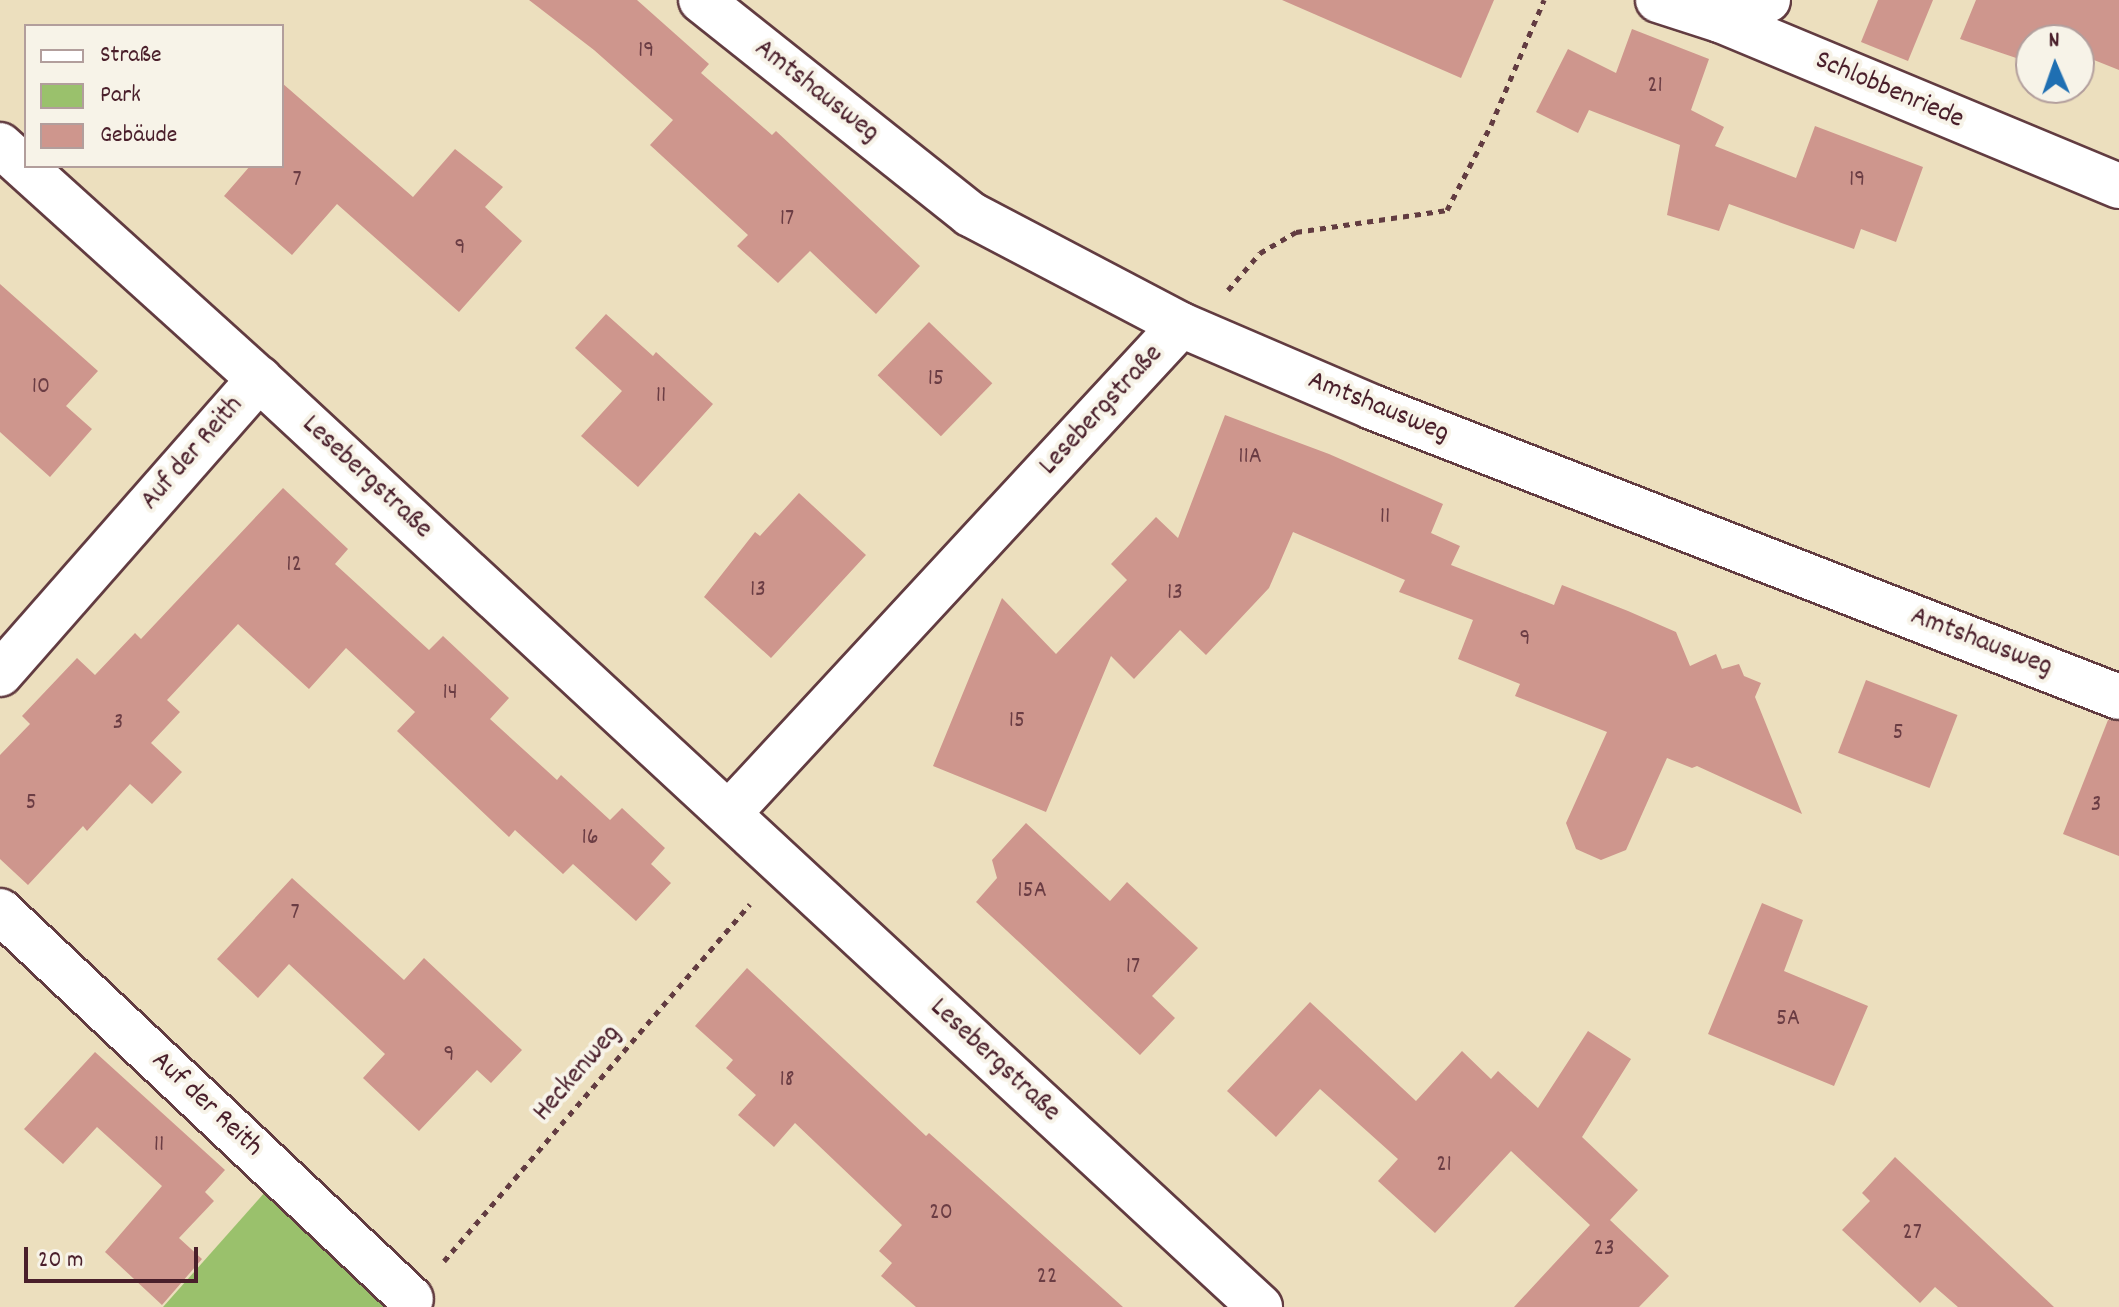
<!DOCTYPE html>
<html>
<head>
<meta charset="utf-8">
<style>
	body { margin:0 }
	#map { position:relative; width:2119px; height:1307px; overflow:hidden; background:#ecdfbe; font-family:Dekko,sans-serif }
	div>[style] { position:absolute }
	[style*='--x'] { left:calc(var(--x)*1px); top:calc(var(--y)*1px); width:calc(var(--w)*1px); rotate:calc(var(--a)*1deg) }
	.green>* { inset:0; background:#9ac16c }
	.building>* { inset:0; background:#ce968d; transform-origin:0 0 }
	.path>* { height:5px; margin-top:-2.5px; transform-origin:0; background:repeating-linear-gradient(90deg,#623c41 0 6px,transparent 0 12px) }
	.roads { filter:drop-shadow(2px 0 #623c41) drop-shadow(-2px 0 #623c41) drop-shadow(0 2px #623c41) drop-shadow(0 -2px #623c41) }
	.street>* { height:44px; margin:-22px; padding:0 22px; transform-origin:22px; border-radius:22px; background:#fff }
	span { translate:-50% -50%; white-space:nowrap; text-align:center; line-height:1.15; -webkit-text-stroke:8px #f7f3e8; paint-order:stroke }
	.number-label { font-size:24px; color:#6b3d44 }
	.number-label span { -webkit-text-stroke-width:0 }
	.street-label { font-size:28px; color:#4a1f2b }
	.legend { position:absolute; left:24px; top:24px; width:260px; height:144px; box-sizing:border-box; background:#f7f3e8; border:2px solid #b29e9c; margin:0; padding:10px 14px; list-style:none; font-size:24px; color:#4a1f2b }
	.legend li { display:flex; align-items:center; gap:16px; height:40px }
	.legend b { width:40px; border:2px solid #b29e9c }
	.north { position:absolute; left:2015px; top:24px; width:80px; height:80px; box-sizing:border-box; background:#f7f3e8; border:2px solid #b29e9c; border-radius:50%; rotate:358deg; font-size:22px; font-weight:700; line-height:32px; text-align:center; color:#4a1f2b }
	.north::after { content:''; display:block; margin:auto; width:28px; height:36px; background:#1f6fb2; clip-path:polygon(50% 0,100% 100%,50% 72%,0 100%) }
	.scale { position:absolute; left:24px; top:1247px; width:174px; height:36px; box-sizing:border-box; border:4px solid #4a1f2b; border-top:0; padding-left:10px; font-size:24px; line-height:28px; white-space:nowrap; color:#4a1f2b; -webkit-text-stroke:6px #f7f3e8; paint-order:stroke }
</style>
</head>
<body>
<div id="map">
	<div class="green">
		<i style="clip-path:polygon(273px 1183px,393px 1296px,383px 1307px,163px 1307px)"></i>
	</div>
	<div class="building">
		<i style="clip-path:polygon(529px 0,637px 0,709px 64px,701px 73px,772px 135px,776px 131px,920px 266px,876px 314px,810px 251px,778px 283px,737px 246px,748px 235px,650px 145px,673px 120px,594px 50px)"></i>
		<i style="clip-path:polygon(1282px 0,1494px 0,1461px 78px)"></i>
		<i style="clip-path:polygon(1878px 0,1933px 0,1908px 61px,1861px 42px)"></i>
		<i style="clip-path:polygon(1976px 0,2119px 0,2119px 70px,2079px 54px,2079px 40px,2031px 40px,2031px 63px,1960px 39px)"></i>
		<i style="clip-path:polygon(1632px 29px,1709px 59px,1691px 110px,1724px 127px,1715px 146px,1796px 178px,1815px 126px,1923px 167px,1896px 242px,1861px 229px,1854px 249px,1729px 204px,1719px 231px,1667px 215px,1680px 145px,1589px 110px,1578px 133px,1536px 112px,1568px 49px,1616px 73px)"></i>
		<i style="clip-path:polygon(282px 83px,413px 197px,455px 149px,503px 187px,485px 207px,522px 241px,459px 312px,337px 204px,292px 255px,224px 196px,250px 166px,282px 166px)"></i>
		<i style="clip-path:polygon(0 284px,98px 371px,66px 406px,92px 429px,50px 477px,0 432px)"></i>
		<i style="clip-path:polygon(606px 314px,653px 356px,656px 352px,713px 404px,638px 487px,581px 436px,622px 391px,575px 348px)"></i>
		<i style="left:929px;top:322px;width:88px;height:74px;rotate:44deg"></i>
		<i style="clip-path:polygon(1225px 415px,1329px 454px,1443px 504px,1431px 533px,1460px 546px,1451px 565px,1554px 605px,1562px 585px,1628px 611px,1676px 632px,1690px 666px,1716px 654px,1722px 669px,1739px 664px,1744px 676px,1761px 683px,1755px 697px,1802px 814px,1697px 766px,1692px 768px,1667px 758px,1626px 850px,1601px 860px,1576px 849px,1566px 823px,1607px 732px,1515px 696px,1520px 684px,1458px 659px,1473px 620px,1399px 592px,1405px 580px,1293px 532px,1269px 588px,1206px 655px,1180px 630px,1134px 679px,1111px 656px,1046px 812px,933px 766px,1002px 598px,1056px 654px,1127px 580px,1111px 564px,1156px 517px,1178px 538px)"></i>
		<i style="clip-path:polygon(283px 488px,348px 549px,335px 564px,429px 650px,443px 636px,509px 698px,490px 719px,557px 780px,561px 775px,610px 820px,622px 808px,665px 848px,651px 864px,671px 883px,636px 921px,573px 864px,563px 874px,515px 830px,509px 837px,397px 731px,415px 712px,346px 648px,309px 689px,238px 624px,167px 700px,180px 712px,151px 743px,182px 772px,152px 804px,130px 784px,87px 831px,83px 826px,28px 885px,0 859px,0 755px,30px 724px,22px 716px,77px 658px,95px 675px,135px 633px,141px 639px)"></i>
		<i style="clip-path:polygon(799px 493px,866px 555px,771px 658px,704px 597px,755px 532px,760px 536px)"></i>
		<i style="left:1866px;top:680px;width:98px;height:78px;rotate:21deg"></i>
		<i style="clip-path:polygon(2108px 720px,2119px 721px,2119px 856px,2063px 834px)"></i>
		<i style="clip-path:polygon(1026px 823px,1110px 901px,1127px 882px,1198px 948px,1152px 996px,1175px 1018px,1140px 1055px,976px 902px,997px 878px,992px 860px)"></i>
		<i style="clip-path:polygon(292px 878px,404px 980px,424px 958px,522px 1050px,491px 1083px,477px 1070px,419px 1131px,363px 1078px,385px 1054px,289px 964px,258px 998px,217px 959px)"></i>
		<i style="clip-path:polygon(1762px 903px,1803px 920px,1784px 971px,1868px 1006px,1834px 1086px,1708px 1034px)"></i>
		<i style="clip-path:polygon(747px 968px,926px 1136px,929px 1133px,1123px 1307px,916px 1307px,881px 1276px,892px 1263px,879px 1251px,902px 1225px,795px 1123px,774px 1147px,738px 1115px,756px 1095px,726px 1068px,733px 1060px,695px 1026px)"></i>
		<i style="clip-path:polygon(1310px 1002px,1416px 1101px,1462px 1051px,1491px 1079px,1498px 1071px,1538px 1108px,1588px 1031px,1631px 1059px,1582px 1137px,1638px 1190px,1610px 1220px,1669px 1276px,1639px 1307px,1514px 1307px,1590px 1225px,1511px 1151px,1435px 1233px,1378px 1181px,1398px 1159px,1320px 1089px,1276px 1137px,1227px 1091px)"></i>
		<i style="clip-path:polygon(95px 1052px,225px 1170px,205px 1192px,214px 1201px,179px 1238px,202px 1259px,162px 1305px,105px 1252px,162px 1186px,97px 1127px,63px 1164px,24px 1129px)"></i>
		<i style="clip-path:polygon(1895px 1157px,2054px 1307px,1958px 1307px,1935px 1287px,1920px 1303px,1842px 1230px,1870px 1201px,1862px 1193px)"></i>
	</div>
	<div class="path">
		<i style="--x:1228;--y:290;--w:49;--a:-49.1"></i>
		<i style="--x:1260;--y:253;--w:42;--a:-30.3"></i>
		<i style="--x:1296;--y:232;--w:153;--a:-8.3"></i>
		<i style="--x:1447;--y:210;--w:96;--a:-62.6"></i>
		<i style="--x:1491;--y:125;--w:136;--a:-67"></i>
		<i style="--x:444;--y:1261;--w:470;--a:-49.4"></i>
	</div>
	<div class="roads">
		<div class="street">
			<i style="--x:701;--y:0;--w:344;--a:38.5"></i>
			<i style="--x:970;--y:214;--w:238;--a:27.7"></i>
			<i style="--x:1181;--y:325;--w:208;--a:23.2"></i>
			<i style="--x:1372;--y:407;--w:801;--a:21.22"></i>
			<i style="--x:1658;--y:0;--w:65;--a:17.9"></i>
			<i style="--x:1720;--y:20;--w:432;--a:22.6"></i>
			<i style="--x:1720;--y:20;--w:52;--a:-22.6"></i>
			<i style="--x:0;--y:145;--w:349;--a:42.1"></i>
			<i style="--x:259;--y:379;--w:1365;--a:42.83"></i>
			<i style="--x:0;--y:674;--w:393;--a:-48.7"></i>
			<i style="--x:729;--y:813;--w:665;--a:-47.19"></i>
			<i style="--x:0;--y:911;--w:565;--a:43.35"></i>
		</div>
	</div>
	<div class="number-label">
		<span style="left:646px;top:52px">19</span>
		<span style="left:1655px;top:87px">21</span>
		<span style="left:297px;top:181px">7</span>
		<span style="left:1857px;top:181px">19</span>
		<span style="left:787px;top:220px">17</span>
		<span style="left:460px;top:249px">9</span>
		<span style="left:936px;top:380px">15</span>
		<span style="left:41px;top:388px">10</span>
		<span style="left:661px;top:397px">11</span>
		<span style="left:1250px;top:458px">11A</span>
		<span style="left:1385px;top:518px">11</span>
		<span style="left:294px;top:566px">12</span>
		<span style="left:758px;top:591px">13</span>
		<span style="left:1175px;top:594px">13</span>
		<span style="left:1525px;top:640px">9</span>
		<span style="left:450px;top:694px">14</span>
		<span style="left:1017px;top:722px">15</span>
		<span style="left:118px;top:724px">3</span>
		<span style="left:1898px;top:734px">5</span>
		<span style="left:31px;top:804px">5</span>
		<span style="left:2096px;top:806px">3</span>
		<span style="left:590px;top:839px">16</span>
		<span style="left:1032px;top:892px">15A</span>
		<span style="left:295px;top:914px">7</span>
		<span style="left:1133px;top:968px">17</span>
		<span style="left:1788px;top:1020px">5A</span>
		<span style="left:449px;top:1056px">9</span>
		<span style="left:787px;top:1081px">18</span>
		<span style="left:159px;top:1146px">11</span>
		<span style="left:1444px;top:1166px">21</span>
		<span style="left:941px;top:1214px">20</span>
		<span style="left:1912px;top:1234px">27</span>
		<span style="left:1604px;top:1250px">23</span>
		<span style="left:1047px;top:1278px">22</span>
	</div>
	<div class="street-label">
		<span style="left:1889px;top:91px;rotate:23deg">Schlobbenriede</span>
		<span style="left:816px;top:92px;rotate:38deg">Amtshausweg</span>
		<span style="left:1378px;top:408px;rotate:22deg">Amtshausweg</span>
		<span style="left:1102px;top:411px;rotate:-47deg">Lesebergstraße</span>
		<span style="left:193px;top:454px;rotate:-49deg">Auf der Reith</span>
		<span style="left:366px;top:478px;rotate:43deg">Lesebergstraße</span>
		<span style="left:1981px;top:643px;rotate:21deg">Amtshausweg</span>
		<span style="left:994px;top:1061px;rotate:43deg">Lesebergstraße</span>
		<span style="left:578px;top:1074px;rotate:-49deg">Heckenweg</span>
		<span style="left:206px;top:1105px;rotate:43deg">Auf der Reith</span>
	</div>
	<ul class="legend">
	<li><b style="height:10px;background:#fff"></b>Straße</li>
	<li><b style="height:22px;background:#9ac16c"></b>Park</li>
	<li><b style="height:22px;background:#ce968d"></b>Gebäude</li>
	</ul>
	<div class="north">N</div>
	<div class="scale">20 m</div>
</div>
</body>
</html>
